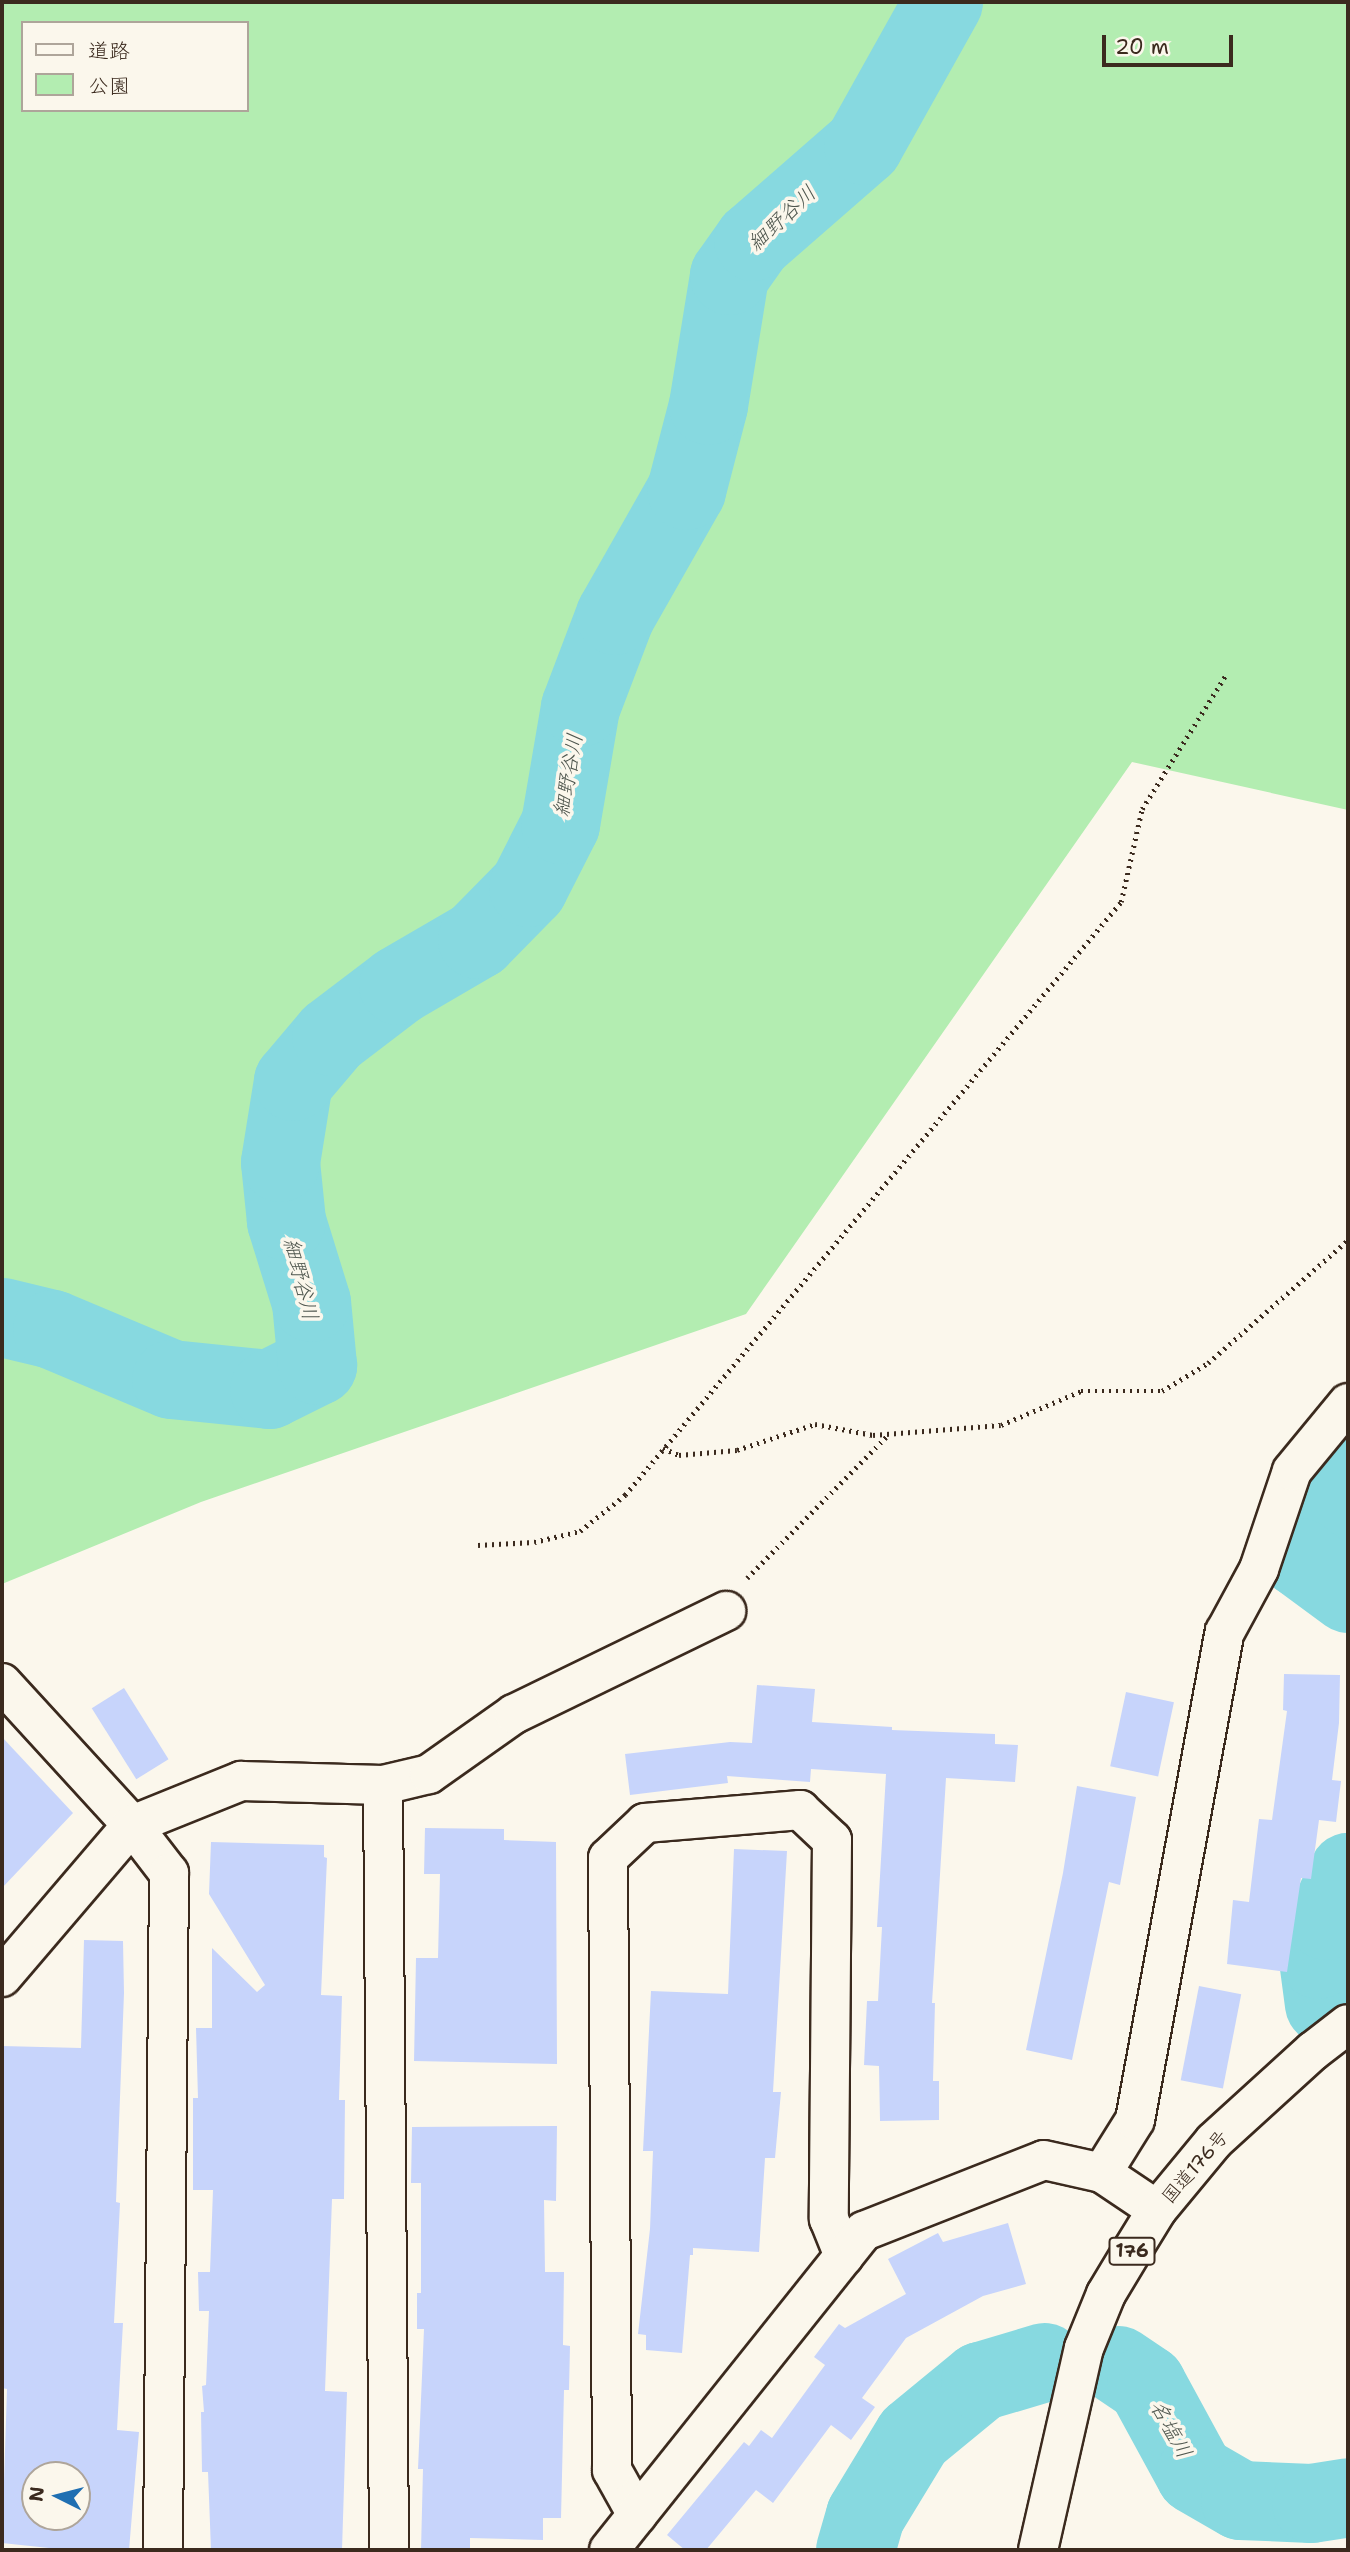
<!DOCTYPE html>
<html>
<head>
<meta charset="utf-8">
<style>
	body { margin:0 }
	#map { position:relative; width:1350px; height:2552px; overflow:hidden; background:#fbf7ec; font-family:"Shantell Sans","Klee One",sans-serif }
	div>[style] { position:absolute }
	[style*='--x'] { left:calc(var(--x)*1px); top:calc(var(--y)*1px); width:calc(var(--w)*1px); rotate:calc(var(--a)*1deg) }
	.green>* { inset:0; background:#b3edb1 }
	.river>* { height:79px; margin:-39.5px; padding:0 39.5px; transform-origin:39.5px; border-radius:39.5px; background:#87d9e0 }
	.building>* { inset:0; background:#c7d4fb; transform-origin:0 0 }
	.path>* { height:4.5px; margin-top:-2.25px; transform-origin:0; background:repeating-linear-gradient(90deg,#3b2a1e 0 2px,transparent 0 7px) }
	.roads { filter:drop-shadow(2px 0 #3b2a1e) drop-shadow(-2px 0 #3b2a1e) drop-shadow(0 2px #3b2a1e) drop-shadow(0 -2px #3b2a1e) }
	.minor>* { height:38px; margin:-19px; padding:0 19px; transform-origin:19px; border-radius:19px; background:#fbf7ec }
	.highway>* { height:38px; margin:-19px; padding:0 19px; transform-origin:19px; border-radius:19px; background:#fbf7ec }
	span { translate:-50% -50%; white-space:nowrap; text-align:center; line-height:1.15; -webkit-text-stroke:7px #fbf7ec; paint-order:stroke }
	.shield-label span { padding:2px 5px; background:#fbf7ec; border:2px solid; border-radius:5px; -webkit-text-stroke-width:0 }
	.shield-label { font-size:18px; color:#3b2a1e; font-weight:700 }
	.street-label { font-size:19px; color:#3b2a1e }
	.water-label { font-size:21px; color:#4e564e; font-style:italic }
	.frame { position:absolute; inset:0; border:4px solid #3b2a1e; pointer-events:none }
	.legend { position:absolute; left:21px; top:21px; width:228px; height:91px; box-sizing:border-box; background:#fbf7ec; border:2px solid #aea59a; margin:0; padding:9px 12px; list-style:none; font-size:21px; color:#3b2a1e }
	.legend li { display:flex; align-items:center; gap:14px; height:35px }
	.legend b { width:35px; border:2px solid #aea59a }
	.north { position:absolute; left:21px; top:2461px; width:70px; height:70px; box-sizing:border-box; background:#fbf7ec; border:2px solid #aea59a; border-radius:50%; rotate:276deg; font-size:19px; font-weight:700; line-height:28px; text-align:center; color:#3b2a1e }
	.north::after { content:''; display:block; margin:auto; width:24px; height:32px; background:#1f6fb2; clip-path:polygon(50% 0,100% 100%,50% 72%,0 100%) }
	.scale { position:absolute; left:1102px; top:35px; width:131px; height:32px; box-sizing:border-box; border:4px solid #3b2a1e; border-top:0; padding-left:9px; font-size:21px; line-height:24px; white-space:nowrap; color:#3b2a1e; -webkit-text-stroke:5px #fbf7ec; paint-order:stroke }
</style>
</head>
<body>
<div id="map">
	<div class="green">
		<i style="clip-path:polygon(evenodd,2px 2px,1348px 2px,1348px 810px,1132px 762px,746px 1314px,201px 1502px,2px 1584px,2px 2px,23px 23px,247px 23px,247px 110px,23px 110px,23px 23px)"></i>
	</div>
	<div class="river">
		<i style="--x:2;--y:1317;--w:51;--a:13.5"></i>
		<i style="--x:52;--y:1329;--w:129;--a:22.8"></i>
		<i style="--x:171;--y:1379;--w:99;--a:5.8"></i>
		<i style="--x:269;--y:1389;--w:54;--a:-26.6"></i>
		<i style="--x:317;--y:1365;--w:63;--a:-95.4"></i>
		<i style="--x:311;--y:1302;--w:85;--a:-107.2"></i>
		<i style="--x:286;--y:1221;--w:59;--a:-95.8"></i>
		<i style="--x:280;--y:1162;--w:82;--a:-80.9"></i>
		<i style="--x:293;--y:1081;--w:59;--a:-49.8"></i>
		<i style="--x:331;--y:1036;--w:84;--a:-37.3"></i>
		<i style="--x:398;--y:985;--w:91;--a:-30.2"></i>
		<i style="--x:477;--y:939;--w:73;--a:-45.6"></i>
		<i style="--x:528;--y:887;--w:71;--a:-63.1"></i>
		<i style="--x:560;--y:824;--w:119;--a:-80.3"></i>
		<i style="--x:580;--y:707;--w:98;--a:-69.2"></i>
		<i style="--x:615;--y:615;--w:144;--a:-60.4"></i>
		<i style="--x:686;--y:490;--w:88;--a:-75.5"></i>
		<i style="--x:708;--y:405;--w:132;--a:-80.8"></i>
		<i style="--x:729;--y:275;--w:42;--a:-54.8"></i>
		<i style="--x:753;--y:241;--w:146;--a:-41.1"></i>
		<i style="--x:863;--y:145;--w:164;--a:-60.8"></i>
		<i style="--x:1348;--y:1452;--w:116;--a:115"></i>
		<i style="--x:1299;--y:1557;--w:61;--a:36.3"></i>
		<i style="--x:1324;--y:2004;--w:45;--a:-97.6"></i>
		<i style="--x:1318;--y:1959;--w:40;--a:-78"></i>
		<i style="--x:1326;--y:1920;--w:53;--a:-65.4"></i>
		<i style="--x:1118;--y:2365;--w:34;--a:34"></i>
		<i style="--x:1146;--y:2384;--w:102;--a:61.4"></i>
		<i style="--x:1195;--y:2474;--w:52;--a:30"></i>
		<i style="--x:1240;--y:2500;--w:71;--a:2.4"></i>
		<i style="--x:1311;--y:2503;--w:37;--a:-9"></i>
		<i style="--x:855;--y:2550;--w:36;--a:-74"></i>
		<i style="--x:865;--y:2515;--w:92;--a:-58.7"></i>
		<i style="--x:913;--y:2436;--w:87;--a:-39.4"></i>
		<i style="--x:980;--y:2381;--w:67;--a:-16.5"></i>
	</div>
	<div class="building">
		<i style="clip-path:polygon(1284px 1674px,1340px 1675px,1339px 1723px,1332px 1780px,1341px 1781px,1336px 1822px,1319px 1820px,1311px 1879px,1301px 1878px,1287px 1972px,1227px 1964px,1233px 1900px,1249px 1902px,1259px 1819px,1272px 1820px,1287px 1711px,1283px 1710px)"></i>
		<i style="clip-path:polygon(757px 1685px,815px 1689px,812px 1722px,892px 1727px,892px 1730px,995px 1734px,995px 1744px,1018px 1745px,1015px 1782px,946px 1778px,932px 2003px,935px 2003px,933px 2081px,939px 2081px,939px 2120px,880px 2121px,879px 2066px,864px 2065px,867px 2001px,878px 2001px,882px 1927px,877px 1927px,886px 1774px,811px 1769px,810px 1782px,727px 1776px,728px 1783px,630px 1795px,625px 1754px,730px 1742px,752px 1743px)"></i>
		<i style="left:124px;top:1688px;width:84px;height:38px;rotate:58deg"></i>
		<i style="left:1126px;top:1692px;width:49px;height:76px;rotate:12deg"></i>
		<i style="clip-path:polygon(2px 1737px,73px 1813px,2px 1888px)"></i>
		<i style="clip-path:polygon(1077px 1786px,1136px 1797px,1120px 1885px,1109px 1882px,1072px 2060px,1026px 2050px,1063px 1873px)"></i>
		<i style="clip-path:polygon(425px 1828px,504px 1829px,504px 1840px,556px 1842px,557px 2064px,414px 2061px,416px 1958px,438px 1958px,440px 1874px,424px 1874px)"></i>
		<i style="clip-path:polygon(211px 1842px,324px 1845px,324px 1857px,327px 1858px,321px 1995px,342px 1996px,339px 2100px,345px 2100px,344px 2199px,332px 2199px,325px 2391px,347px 2392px,342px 2550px,211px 2550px,208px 2472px,202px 2472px,201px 2412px,204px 2412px,202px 2386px,206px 2385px,209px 2311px,199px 2311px,198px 2272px,210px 2272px,213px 2190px,193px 2190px,193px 2098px,198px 2098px,196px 2028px,212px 2028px,212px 1948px,257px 1992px,265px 1985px,209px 1894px)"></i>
		<i style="clip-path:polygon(734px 1849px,787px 1851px,773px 2092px,781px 2092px,775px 2158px,765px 2158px,759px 2252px,693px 2248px,693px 2255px,690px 2255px,682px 2353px,646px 2350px,646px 2335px,638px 2334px,650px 2229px,653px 2151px,643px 2151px,651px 1991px,728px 1994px)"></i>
		<i style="clip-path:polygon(evenodd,84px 1940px,123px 1941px,124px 1993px,116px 2202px,120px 2203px,114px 2323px,123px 2323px,117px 2430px,139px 2432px,129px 2550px,68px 2550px,2px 2543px,7px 2389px,2px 2388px,2px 2046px,81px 2048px,84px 1940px,35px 2475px,77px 2475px,77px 2517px,35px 2517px,35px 2475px)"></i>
		<i style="left:1199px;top:1986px;width:43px;height:96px;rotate:11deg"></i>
		<i style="clip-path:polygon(557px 2126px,556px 2201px,544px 2200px,545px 2272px,564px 2272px,563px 2345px,570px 2346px,569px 2390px,564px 2390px,561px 2518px,543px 2518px,543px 2540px,470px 2538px,470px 2550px,421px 2550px,423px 2469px,418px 2469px,424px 2329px,417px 2329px,417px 2293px,421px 2293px,421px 2183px,411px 2183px,412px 2127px)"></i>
		<i style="clip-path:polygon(1008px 2223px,1026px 2284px,983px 2296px,906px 2338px,862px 2398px,875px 2407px,851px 2440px,831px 2425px,773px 2503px,756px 2490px,706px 2550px,685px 2550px,667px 2535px,744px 2442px,749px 2446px,761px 2430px,772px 2438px,825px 2365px,814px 2357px,839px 2324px,845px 2328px,906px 2294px,888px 2259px,938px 2233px,943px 2242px)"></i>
	</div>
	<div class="path">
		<i style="--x:663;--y:1448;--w:17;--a:24"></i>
		<i style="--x:679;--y:1455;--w:58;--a:-4.9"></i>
		<i style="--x:737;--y:1450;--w:82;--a:-18.4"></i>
		<i style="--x:815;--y:1424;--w:59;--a:10.7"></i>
		<i style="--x:873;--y:1435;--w:128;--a:-4.5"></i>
		<i style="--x:1001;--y:1425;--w:87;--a:-23"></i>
		<i style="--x:1081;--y:1391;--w:81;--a:0"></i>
		<i style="--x:1162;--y:1391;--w:54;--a:-31.3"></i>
		<i style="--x:1208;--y:1363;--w:186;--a:-41.3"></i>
		<i style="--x:478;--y:1545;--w:56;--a:-3.1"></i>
		<i style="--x:534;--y:1542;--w:47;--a:-13.4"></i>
		<i style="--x:580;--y:1531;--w:58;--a:-38.7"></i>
		<i style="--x:625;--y:1495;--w:773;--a:-50.09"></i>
		<i style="--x:1121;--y:902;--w:95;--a:-77.3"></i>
		<i style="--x:1142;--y:809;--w:157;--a:-58"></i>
		<i style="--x:747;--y:1578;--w:201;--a:-45.4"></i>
	</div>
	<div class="roads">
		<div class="minor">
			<i style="--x:2;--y:1683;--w:193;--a:47.5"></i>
			<i style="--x:132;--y:1825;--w:61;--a:52.4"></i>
			<i style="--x:169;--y:1873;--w:677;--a:90.51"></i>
			<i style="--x:383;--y:1785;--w:765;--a:89.55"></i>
			<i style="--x:2;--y:1977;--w:200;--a:-49.5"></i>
			<i style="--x:132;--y:1825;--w:118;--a:-22"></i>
			<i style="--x:241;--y:1781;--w:142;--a:1.6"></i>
			<i style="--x:383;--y:1785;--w:47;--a:-13.4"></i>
			<i style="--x:429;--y:1774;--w:104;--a:-35.2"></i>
			<i style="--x:514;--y:1714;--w:236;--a:-25.9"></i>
			<i style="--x:1102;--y:2173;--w:62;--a:-58.1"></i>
			<i style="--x:1135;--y:2120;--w:496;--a:-79.6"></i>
			<i style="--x:1225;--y:1632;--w:72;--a:-61.6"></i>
			<i style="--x:1259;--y:1569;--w:103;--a:-71.4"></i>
			<i style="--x:1292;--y:1471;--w:88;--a:-50.5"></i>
			<i style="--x:637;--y:2515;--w:51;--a:-119.1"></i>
			<i style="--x:612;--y:2470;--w:612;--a:-90.37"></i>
			<i style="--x:608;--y:1858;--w:51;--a:-43.4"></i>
			<i style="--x:645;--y:1823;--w:156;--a:-4.8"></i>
			<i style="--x:800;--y:1810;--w:44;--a:43.2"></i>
			<i style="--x:832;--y:1840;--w:379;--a:90.5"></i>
			<i style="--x:829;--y:2219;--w:40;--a:68"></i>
			<i style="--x:609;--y:2550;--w:408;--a:-51.4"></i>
			<i style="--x:864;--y:2231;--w:193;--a:-21.5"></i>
			<i style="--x:1044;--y:2160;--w:59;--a:12.6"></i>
			<i style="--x:1102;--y:2173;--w:66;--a:33.9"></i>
		</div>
		<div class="highway">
			<i style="--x:1038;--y:2550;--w:207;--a:-77.2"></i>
			<i style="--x:1084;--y:2348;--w:58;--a:-67.8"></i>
			<i style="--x:1106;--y:2294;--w:52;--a:-59"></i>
			<i style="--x:1133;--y:2249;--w:46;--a:-58.4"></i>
			<i style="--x:1157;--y:2210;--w:89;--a:-50.4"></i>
			<i style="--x:1214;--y:2141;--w:134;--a:-42.3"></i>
			<i style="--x:1313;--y:2051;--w:44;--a:-37.6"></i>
		</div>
	</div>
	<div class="shield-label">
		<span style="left:1132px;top:2251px">176</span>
	</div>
	<div class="street-label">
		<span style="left:1195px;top:2167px;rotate:-49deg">国道176号</span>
	</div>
	<div class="water-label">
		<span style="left:782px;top:218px;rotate:-43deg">細野谷川</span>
		<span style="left:568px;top:775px;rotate:-80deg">細野谷川</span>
		<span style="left:301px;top:1279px;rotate:76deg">細野谷川</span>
		<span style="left:1171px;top:2429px;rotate:61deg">名塩川</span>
	</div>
	<div class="frame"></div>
	<ul class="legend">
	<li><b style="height:9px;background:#fbf7ec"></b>道路</li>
	<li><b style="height:19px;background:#b3edb1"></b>公園</li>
	</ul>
	<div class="north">N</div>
	<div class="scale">20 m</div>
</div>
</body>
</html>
